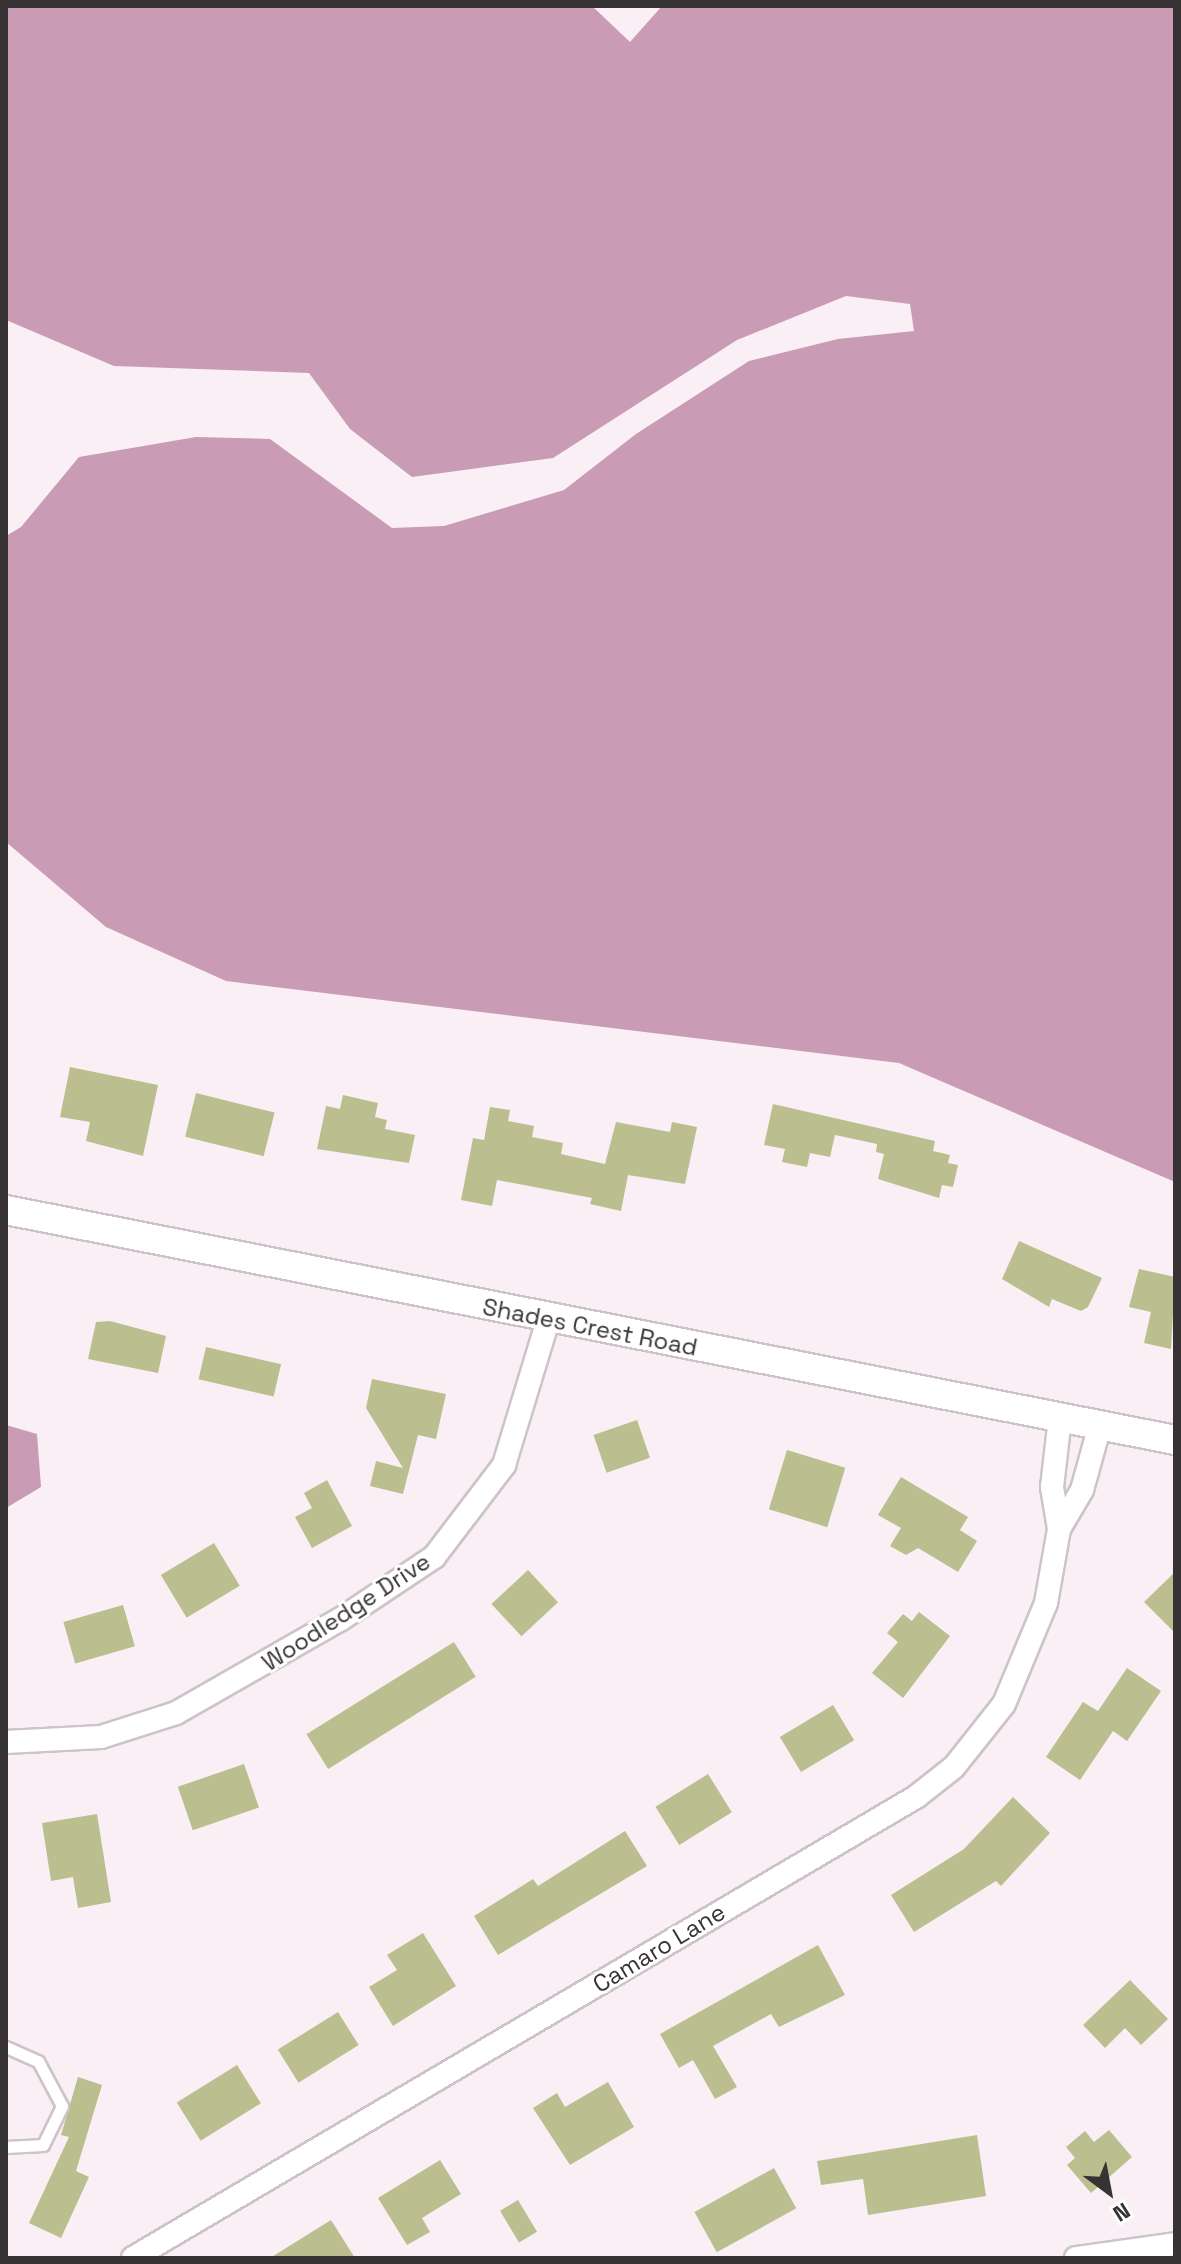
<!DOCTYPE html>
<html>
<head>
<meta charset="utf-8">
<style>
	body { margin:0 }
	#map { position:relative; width:1181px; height:2264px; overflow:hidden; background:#f9eff4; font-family:"Space Grotesk",sans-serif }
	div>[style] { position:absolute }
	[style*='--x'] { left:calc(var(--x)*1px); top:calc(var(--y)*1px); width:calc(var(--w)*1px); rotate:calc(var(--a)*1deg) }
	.forest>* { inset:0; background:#ca9bb5 }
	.building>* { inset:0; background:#bbbf8f; transform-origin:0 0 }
	.roads { filter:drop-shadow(2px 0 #cdc3c8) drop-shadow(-2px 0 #cdc3c8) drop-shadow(0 2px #cdc3c8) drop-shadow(0 -2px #cdc3c8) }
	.service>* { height:11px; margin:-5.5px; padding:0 5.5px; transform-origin:5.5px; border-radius:5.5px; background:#fff }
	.minor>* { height:22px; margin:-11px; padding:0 11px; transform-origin:11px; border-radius:11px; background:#fff }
	.tertiary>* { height:28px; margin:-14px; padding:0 14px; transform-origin:14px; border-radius:14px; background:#fff }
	span { translate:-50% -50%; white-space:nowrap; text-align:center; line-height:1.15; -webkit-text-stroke:6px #fff; paint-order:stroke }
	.street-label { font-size:24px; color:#373335 }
	.frame { position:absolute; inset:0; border:8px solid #373335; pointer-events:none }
	.north { position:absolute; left:1069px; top:2152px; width:80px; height:80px; -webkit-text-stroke:6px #fff; paint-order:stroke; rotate:148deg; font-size:22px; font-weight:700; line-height:32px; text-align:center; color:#373335 }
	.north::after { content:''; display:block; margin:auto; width:28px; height:36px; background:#373335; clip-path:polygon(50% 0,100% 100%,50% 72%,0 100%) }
</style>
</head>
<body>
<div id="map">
	<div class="forest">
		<i style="clip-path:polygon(6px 6px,592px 6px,630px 42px,662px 6px,1175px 6px,1175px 1182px,899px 1063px,226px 981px,106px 927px,6px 842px,6px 536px,21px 527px,79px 457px,196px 437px,270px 439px,392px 528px,444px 526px,564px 490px,636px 434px,749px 361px,838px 339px,914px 331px,910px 304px,846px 296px,737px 340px,553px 458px,412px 477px,350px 429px,309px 373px,114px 366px,6px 320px)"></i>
		<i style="clip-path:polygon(6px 1425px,37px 1434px,41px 1487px,6px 1508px)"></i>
	</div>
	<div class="building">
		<i style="clip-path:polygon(70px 1067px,158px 1085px,143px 1156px,86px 1141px,90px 1122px,60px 1117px)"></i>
		<i style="left:196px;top:1093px;width:81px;height:45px;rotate:14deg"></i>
		<i style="clip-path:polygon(343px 1095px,378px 1103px,375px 1117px,387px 1120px,385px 1129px,415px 1135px,409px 1163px,317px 1149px,326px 1106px,340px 1109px)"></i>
		<i style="clip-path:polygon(773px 1104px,935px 1141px,933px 1151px,950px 1155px,948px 1163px,958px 1165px,953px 1187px,942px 1185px,939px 1198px,878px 1179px,884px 1154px,876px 1152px,877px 1144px,835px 1135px,830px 1157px,810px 1153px,807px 1167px,782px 1162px,785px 1149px,764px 1145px)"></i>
		<i style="clip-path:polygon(490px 1107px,510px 1110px,508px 1121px,534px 1126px,532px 1137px,563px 1143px,561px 1154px,605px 1164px,616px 1122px,670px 1132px,672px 1122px,697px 1127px,685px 1184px,628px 1175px,621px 1211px,590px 1204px,592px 1198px,497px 1180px,492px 1206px,461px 1200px,473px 1138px,484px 1140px)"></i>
		<i style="clip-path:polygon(1019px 1241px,1102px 1278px,1088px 1307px,1081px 1311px,1052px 1299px,1049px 1307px,1002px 1279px)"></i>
		<i style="clip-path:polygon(1139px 1269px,1175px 1277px,1171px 1349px,1144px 1343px,1151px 1312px,1129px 1307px)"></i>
		<i style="clip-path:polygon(110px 1321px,166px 1336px,158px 1373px,88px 1359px,96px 1322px)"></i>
		<i style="left:206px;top:1347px;width:77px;height:33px;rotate:13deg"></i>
		<i style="clip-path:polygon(372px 1379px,446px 1394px,436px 1439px,418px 1435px,403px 1494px,370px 1486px,376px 1461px,403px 1468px,366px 1408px)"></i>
		<i style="left:637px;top:1420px;width:40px;height:46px;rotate:71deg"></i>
		<i style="left:787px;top:1450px;width:61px;height:62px;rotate:17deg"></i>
		<i style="clip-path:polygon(901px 1477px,968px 1517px,960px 1530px,977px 1541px,958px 1572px,918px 1548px,906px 1555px,890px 1546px,901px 1528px,878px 1515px)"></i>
		<i style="clip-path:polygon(327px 1480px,352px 1526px,312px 1548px,295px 1517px,312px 1508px,304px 1493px)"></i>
		<i style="left:214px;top:1543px;width:50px;height:62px;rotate:59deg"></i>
		<i style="left:528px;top:1570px;width:44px;height:50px;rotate:47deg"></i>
		<i style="clip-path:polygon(1175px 1572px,1175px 1633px,1144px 1602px)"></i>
		<i style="left:123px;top:1605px;width:43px;height:62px;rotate:74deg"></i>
		<i style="clip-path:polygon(919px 1612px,950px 1636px,903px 1698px,872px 1673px,898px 1642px,887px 1633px,903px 1614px,912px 1621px)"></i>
		<i style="left:454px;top:1642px;width:41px;height:174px;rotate:58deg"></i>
		<i style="clip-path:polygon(1127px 1668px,1161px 1691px,1127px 1741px,1113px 1731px,1080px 1780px,1046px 1757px,1083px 1702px,1098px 1711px)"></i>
		<i style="left:833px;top:1705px;width:41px;height:62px;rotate:59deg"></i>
		<i style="left:244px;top:1764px;width:46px;height:70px;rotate:71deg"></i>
		<i style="left:708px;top:1774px;width:45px;height:62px;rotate:58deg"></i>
		<i style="clip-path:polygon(1013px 1797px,1050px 1833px,1001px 1886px,996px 1881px,914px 1932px,891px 1895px,964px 1849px)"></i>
		<i style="clip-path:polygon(97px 1814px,111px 1902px,78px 1908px,73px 1877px,51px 1881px,42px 1823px)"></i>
		<i style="clip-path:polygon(625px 1831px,647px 1866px,498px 1955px,474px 1916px,533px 1879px,538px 1886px)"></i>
		<i style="clip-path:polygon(423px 1933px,456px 1986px,393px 2026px,369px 1987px,397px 1970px,387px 1955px)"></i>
		<i style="clip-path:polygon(818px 1945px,845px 1995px,779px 2027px,771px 2014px,713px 2046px,737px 2087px,715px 2099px,693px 2060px,679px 2068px,660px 2034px)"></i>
		<i style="clip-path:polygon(1130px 1980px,1168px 2019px,1141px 2045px,1125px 2028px,1105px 2048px,1083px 2025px)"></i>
		<i style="left:338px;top:2012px;width:39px;height:71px;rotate:58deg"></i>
		<i style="left:237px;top:2065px;width:45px;height:71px;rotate:58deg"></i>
		<i style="clip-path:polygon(78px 2077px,102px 2085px,76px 2171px,89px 2177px,61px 2238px,29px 2223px,69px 2137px,61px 2135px)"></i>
		<i style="clip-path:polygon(608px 2082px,634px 2127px,570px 2165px,533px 2108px,557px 2093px,565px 2107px)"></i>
		<i style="clip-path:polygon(1109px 2130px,1132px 2157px,1091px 2193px,1067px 2165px,1075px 2158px,1066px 2147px,1085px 2131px,1094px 2142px)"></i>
		<i style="clip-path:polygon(977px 2135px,986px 2196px,868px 2215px,863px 2179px,821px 2185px,817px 2161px)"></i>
		<i style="clip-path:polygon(440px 2160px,461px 2194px,422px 2218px,430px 2232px,407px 2245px,378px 2198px)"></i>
		<i style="left:774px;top:2168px;width:46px;height:91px;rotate:61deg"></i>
		<i style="left:518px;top:2200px;width:37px;height:21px;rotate:59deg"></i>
		<i style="clip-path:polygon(331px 2220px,355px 2258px,270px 2258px)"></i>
	</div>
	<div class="roads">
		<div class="service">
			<i style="--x:6;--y:2047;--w:35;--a:24"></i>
			<i style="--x:38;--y:2061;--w:51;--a:61.9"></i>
			<i style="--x:62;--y:2106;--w:43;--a:116"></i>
			<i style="--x:43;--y:2145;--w:37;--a:177"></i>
		</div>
		<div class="minor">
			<i style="--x:1059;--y:1529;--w:45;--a:-59.5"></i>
			<i style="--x:1082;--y:1490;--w:67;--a:-74.5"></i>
			<i style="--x:6;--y:1742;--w:95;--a:-3"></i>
			<i style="--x:101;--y:1737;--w:79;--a:-17.7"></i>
			<i style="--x:176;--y:1713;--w:190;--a:-29.7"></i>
			<i style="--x:341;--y:1619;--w:112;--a:-33.7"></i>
			<i style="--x:434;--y:1557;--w:116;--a:-52.7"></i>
			<i style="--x:504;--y:1465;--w:152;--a:-73.1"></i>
			<i style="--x:133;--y:2258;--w:909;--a:-30.49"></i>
			<i style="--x:916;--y:1797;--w:48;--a:-38.3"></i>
			<i style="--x:954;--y:1767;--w:80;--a:-51.6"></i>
			<i style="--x:1004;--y:1704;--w:109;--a:-67.4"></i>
			<i style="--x:1046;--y:1603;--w:75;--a:-80"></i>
			<i style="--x:1059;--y:1529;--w:43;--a:-99.5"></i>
			<i style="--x:1052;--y:1487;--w:69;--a:-83.4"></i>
			<i style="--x:1076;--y:2258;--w:100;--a:-8"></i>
		</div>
		<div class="tertiary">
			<i style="--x:6;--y:1210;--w:1191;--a:11.13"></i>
		</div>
	</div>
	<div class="street-label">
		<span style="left:590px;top:1327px;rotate:11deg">Shades Crest Road</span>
		<span style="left:346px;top:1612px;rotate:-33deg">Woodledge Drive</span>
		<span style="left:659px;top:1948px;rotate:-31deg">Camaro Lane</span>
	</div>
	<div class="frame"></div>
	<div class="north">N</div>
</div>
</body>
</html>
